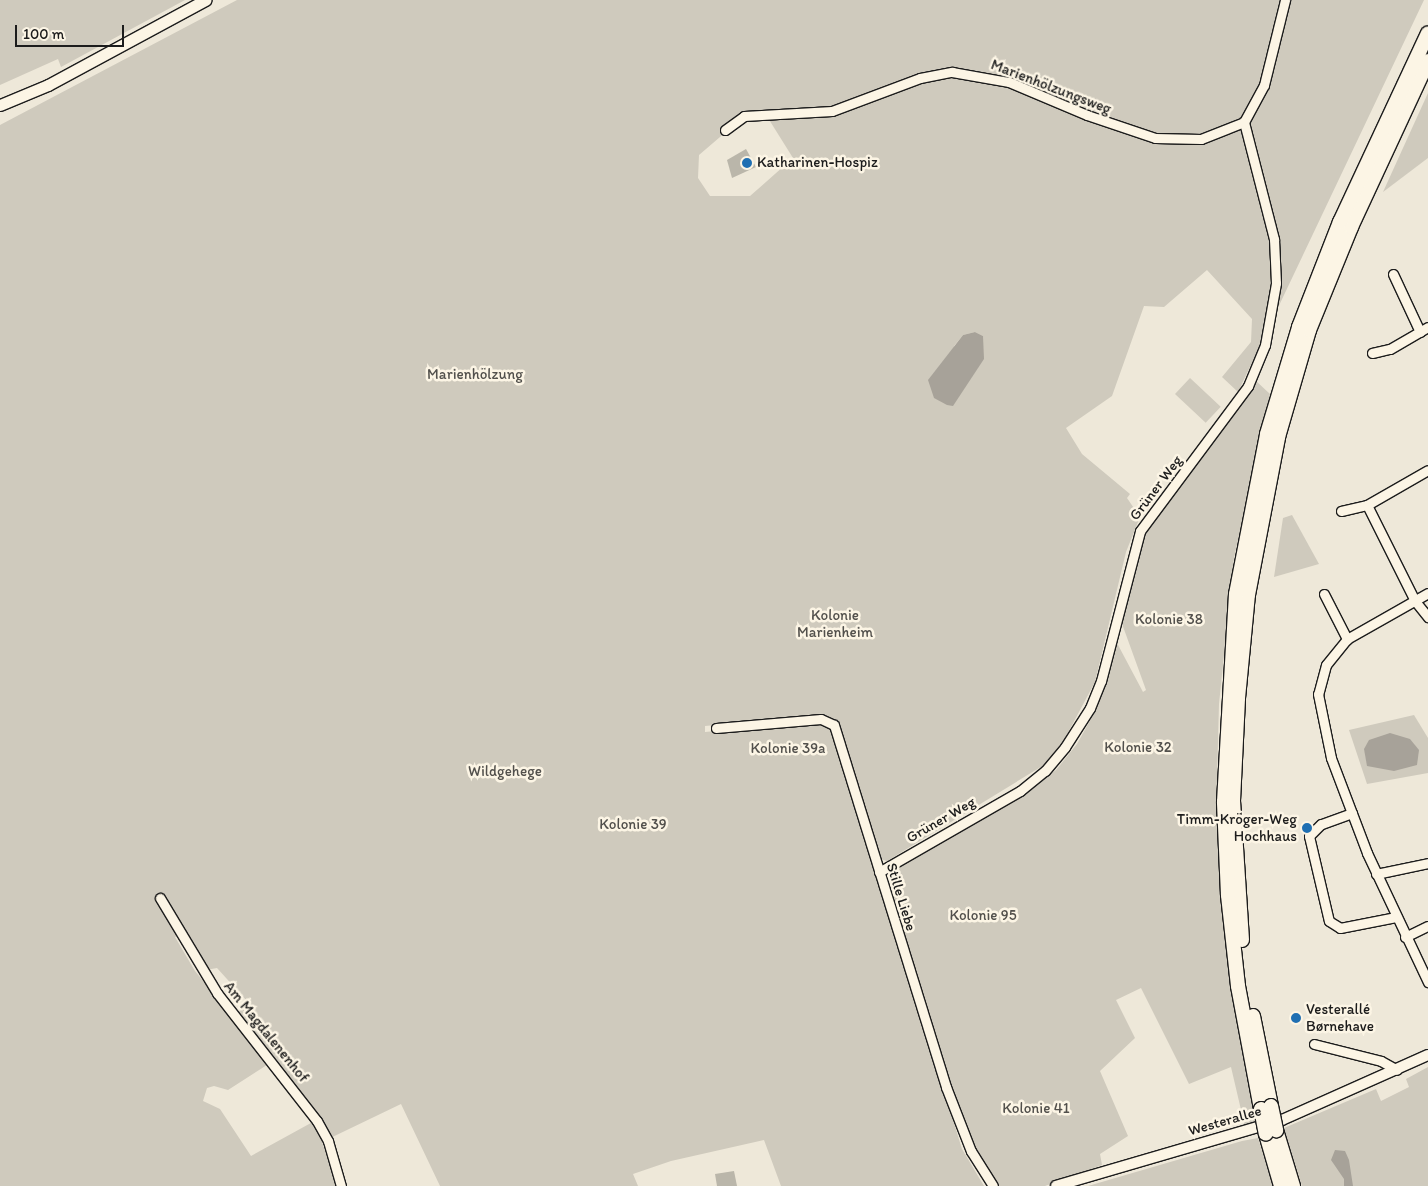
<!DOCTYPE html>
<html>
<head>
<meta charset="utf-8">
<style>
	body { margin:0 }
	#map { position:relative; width:1428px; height:1186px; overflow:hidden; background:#eee8d9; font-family:Itim,sans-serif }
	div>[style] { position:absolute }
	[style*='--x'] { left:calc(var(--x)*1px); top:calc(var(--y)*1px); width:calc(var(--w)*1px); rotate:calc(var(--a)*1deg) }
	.green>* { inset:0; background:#cfcabd; transform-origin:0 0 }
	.water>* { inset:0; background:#a7a299 }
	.building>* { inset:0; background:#bab6aa }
	.roads { filter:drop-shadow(1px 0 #1c1c1c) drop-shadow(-1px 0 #1c1c1c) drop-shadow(0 1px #1c1c1c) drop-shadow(0 -1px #1c1c1c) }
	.minor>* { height:9px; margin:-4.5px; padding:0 4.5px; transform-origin:4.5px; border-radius:4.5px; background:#fcf5e5 }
	.tertiary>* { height:10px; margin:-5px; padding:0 5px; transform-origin:5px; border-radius:5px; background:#fcf5e5 }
	.secondary>* { height:11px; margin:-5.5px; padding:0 5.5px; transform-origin:5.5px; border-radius:5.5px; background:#fcf5e5 }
	.trunk>* { height:14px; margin:-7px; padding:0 7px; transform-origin:7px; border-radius:7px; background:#fcf5e5 }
	.bridges { filter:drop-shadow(1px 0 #1c1c1c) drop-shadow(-1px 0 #1c1c1c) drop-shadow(0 1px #1c1c1c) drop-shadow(0 -1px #1c1c1c) }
	.trunk-bridge>* { height:14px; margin:-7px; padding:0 7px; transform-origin:7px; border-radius:7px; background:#fcf5e5 }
	.dots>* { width:14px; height:14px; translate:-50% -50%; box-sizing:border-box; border:2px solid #fcf5e5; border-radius:50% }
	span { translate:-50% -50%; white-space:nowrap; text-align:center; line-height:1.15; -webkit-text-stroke:5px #fcf5e5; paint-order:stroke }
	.street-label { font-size:15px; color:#1c1c1c }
	.poi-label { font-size:15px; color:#1c1c1c }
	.left { translate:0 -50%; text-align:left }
	.right { translate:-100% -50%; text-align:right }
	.park-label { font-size:15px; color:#52504c }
	.scale { position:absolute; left:15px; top:25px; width:109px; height:22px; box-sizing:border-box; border:2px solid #1c1c1c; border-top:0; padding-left:6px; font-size:15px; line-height:18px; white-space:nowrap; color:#1c1c1c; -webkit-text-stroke:4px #fcf5e5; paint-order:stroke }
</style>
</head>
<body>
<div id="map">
	<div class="green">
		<i style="clip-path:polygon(0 0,185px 0,61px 67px,58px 59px,0 85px)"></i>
		<i style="clip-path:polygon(evenodd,237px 0,1424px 0,1238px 392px,1222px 377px,1251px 342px,1252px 319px,1207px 270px,1164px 307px,1144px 306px,1112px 396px,1066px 428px,1082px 454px,1130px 494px,1127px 498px,1140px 517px,1126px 552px,1095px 682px,1064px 740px,1044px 765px,887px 861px,880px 859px,833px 719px,824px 715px,705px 726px,705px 732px,821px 721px,832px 727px,962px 1149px,984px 1186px,781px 1186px,764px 1140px,671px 1161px,633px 1174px,638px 1186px,440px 1186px,401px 1104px,322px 1142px,337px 1186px,0 1186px,0 125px,237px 0,768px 118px,793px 158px,750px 196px,710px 196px,698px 178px,699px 155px,741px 119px,768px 118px,237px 0,975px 332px,983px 336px,953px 405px,954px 346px,963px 335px,975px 332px,237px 0,185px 932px,206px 970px,217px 968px,246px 1000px,239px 1012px,320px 1118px,251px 1156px,220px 1109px,203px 1101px,207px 1088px,214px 1086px,228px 1090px,270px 1063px,195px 971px,175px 937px,185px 932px)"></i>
		<i style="clip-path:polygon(1428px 93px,1428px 158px,1383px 192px)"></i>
		<i style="left:1190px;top:378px;width:42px;height:22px;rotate:43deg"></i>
		<i style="clip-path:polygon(1255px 380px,1270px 394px,1234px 558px,1219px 704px,1217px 780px,1225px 933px,1255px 1124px,1245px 1127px,1231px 1067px,1189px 1084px,1141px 988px,1116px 1000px,1135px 1038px,1100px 1071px,1128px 1136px,1100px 1154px,1102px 1165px,1045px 1186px,996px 1186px,973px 1149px,948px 1083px,889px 880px,891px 870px,1017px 798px,1056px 770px,1077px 744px,1097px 708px,1117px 643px,1143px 692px,1146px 690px,1121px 621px,1139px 544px,1151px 521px,1215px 441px)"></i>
		<i style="clip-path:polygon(1292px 515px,1319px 564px,1274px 577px,1283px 518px)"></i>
		<i style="clip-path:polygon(1414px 715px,1428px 738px,1428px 773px,1367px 784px,1349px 730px)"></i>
		<i style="clip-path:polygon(1428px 1067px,1428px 1186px,1302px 1186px,1284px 1128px,1376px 1089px,1381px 1101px,1409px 1087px,1406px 1079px)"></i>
		<i style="clip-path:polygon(1258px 1138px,1273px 1186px,1088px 1186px,1242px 1141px)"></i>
	</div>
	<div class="water">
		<i style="clip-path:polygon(975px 332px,983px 336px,984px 359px,953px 406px,947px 405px,934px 398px,928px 380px,963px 335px)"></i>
		<i style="clip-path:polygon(1390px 733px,1410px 739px,1419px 750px,1417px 765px,1394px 771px,1367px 766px,1364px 749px,1369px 740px)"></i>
		<i style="clip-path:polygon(1335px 1150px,1345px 1151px,1349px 1160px,1353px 1186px,1344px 1186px,1344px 1179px,1331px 1160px)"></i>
	</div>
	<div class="building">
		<i style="clip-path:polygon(746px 149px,756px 167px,732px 178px,727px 160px)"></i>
		<i style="clip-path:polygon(734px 1171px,737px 1186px,717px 1186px,715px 1174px)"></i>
	</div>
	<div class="roads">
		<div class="minor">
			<i style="--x:725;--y:130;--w:24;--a:-36"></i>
			<i style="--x:744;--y:116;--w:88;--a:-3.3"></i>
			<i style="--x:832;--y:111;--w:94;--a:-20.6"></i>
			<i style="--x:920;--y:78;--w:33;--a:-11"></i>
			<i style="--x:952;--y:72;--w:58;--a:10"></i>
			<i style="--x:1009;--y:82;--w:85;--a:22.9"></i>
			<i style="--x:1087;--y:115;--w:72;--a:18.7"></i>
			<i style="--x:1155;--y:138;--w:46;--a:1.2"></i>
			<i style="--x:1201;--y:139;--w:46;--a:-21.6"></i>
			<i style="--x:1244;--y:122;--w:42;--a:-61.6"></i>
			<i style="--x:1264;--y:85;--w:88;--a:-76.1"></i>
			<i style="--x:1393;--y:274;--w:64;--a:65"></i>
			<i style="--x:1372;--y:353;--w:18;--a:-13"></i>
			<i style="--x:1390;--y:349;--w:44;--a:-30.1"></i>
			<i style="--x:1367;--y:505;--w:107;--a:63.4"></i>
			<i style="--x:1415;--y:601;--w:21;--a:51"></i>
			<i style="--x:1341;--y:511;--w:27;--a:-13"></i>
			<i style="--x:1367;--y:505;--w:70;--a:-29.8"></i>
			<i style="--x:1428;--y:593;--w:93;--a:150.4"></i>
			<i style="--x:1347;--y:639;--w:33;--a:129"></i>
			<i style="--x:1326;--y:665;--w:30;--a:105"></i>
			<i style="--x:1318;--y:694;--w:65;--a:78.5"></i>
			<i style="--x:1331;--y:758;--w:102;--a:69.2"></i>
			<i style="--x:1367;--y:853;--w:143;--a:64.7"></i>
			<i style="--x:1324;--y:594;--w:51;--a:62.9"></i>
			<i style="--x:716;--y:728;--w:105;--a:-4.9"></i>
			<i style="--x:821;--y:719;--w:14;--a:25"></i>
			<i style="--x:834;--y:725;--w:379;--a:72.8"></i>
			<i style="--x:946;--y:1087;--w:69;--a:68.7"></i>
			<i style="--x:971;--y:1151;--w:41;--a:57.8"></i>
			<i style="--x:1352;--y:813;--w:33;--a:160"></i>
			<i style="--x:1321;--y:824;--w:17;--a:135"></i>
			<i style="--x:1309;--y:836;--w:87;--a:76.8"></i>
			<i style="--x:1329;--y:921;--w:13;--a:32"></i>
			<i style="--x:1340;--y:928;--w:57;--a:-11.1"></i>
			<i style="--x:879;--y:872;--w:163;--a:-29.9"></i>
			<i style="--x:1020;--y:791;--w:32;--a:-39"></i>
			<i style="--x:1045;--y:771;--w:31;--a:-50"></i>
			<i style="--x:1065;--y:747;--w:46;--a:-57.3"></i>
			<i style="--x:1090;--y:708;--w:29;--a:-68"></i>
			<i style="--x:1101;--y:681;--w:155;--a:-75.4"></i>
			<i style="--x:1140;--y:531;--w:181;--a:-53.3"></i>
			<i style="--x:1248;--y:386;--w:44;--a:-67.5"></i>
			<i style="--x:1265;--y:345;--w:63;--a:-79.9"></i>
			<i style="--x:1276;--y:283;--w:44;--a:-92.6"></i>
			<i style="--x:1274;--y:239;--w:121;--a:-104.4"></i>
			<i style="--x:1376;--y:874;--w:53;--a:-11.9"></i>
			<i style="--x:160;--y:898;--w:111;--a:59"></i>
			<i style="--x:217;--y:993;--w:162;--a:52"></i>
			<i style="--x:317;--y:1121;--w:23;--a:61"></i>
			<i style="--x:328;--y:1141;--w:47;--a:73.9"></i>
			<i style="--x:1405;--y:937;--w:25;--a:-26"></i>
			<i style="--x:1314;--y:1044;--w:69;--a:14.2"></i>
			<i style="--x:1381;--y:1061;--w:18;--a:29"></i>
		</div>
		<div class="tertiary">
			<i style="--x:1056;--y:1186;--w:235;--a:-16.3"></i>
			<i style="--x:1282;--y:1120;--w:160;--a:-24"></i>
		</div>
		<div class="secondary">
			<i style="--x:0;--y:105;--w:52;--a:-22.6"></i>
			<i style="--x:48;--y:85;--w:179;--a:-28.4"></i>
		</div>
		<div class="trunk">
			<i style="--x:1242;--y:940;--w:139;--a:-93.7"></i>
			<i style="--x:1233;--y:801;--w:103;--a:-87.2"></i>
			<i style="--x:1238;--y:698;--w:103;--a:-84.5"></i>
			<i style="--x:1248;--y:595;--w:161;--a:-79.2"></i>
			<i style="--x:1278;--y:437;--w:111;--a:-73.8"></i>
			<i style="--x:1309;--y:330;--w:111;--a:-67.8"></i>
			<i style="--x:1351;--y:227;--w:183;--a:-65.1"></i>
			<i style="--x:1253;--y:1016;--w:92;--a:78.7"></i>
			<i style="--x:1261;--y:1109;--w:125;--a:-100.6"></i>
			<i style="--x:1238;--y:986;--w:92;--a:-96.3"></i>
			<i style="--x:1228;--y:895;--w:93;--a:-92.5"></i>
			<i style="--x:1224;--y:802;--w:208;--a:-86.7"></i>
			<i style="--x:1236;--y:594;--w:163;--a:-79"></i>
			<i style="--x:1267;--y:434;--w:112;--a:-73.3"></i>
			<i style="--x:1299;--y:327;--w:113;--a:-68.7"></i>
			<i style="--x:1340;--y:222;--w:208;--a:-65"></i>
			<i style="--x:1276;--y:1130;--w:59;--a:73.1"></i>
			<i style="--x:1266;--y:1134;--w:54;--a:73.9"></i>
		</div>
	</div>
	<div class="bridges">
		<div class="trunk-bridge">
			<i style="--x:1271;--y:1106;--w:25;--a:78"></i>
			<i style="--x:1261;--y:1109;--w:25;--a:79"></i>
		</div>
	</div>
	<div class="dots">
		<i style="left:747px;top:163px;background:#1f6fb2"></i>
		<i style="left:1307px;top:828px;background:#1f6fb2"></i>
		<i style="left:1296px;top:1018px;background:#1f6fb2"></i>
	</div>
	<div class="street-label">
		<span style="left:1051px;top:87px;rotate:21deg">Marienhölzungsweg</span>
		<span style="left:1156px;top:488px;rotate:-53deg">Grüner Weg</span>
		<span style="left:941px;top:820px;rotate:-30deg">Grüner Weg</span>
		<span style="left:901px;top:897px;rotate:73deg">Stille Liebe</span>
		<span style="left:266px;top:1032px;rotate:51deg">Am Magdalenenhof</span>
		<span style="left:1225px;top:1121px;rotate:-16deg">Westerallee</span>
	</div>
	<div class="poi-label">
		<span class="left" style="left:757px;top:163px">Katharinen-Hospiz</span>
		<span class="right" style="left:1297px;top:828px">Timm-Kröger-Weg<br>Hochhaus</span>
		<span class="left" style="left:1306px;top:1018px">Vesterallé<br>Børnehave</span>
	</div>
	<div class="park-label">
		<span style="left:475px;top:375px">Marienhölzung</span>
		<span style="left:835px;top:624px">Kolonie<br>Marienheim</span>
		<span style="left:1169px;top:620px">Kolonie 38</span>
		<span style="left:1138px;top:748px">Kolonie 32</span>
		<span style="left:788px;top:749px">Kolonie 39a</span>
		<span style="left:505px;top:772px">Wildgehege</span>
		<span style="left:633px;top:825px">Kolonie 39</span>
		<span style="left:983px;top:916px">Kolonie 95</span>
		<span style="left:1036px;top:1109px">Kolonie 41</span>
	</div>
	<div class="scale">100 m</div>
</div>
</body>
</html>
